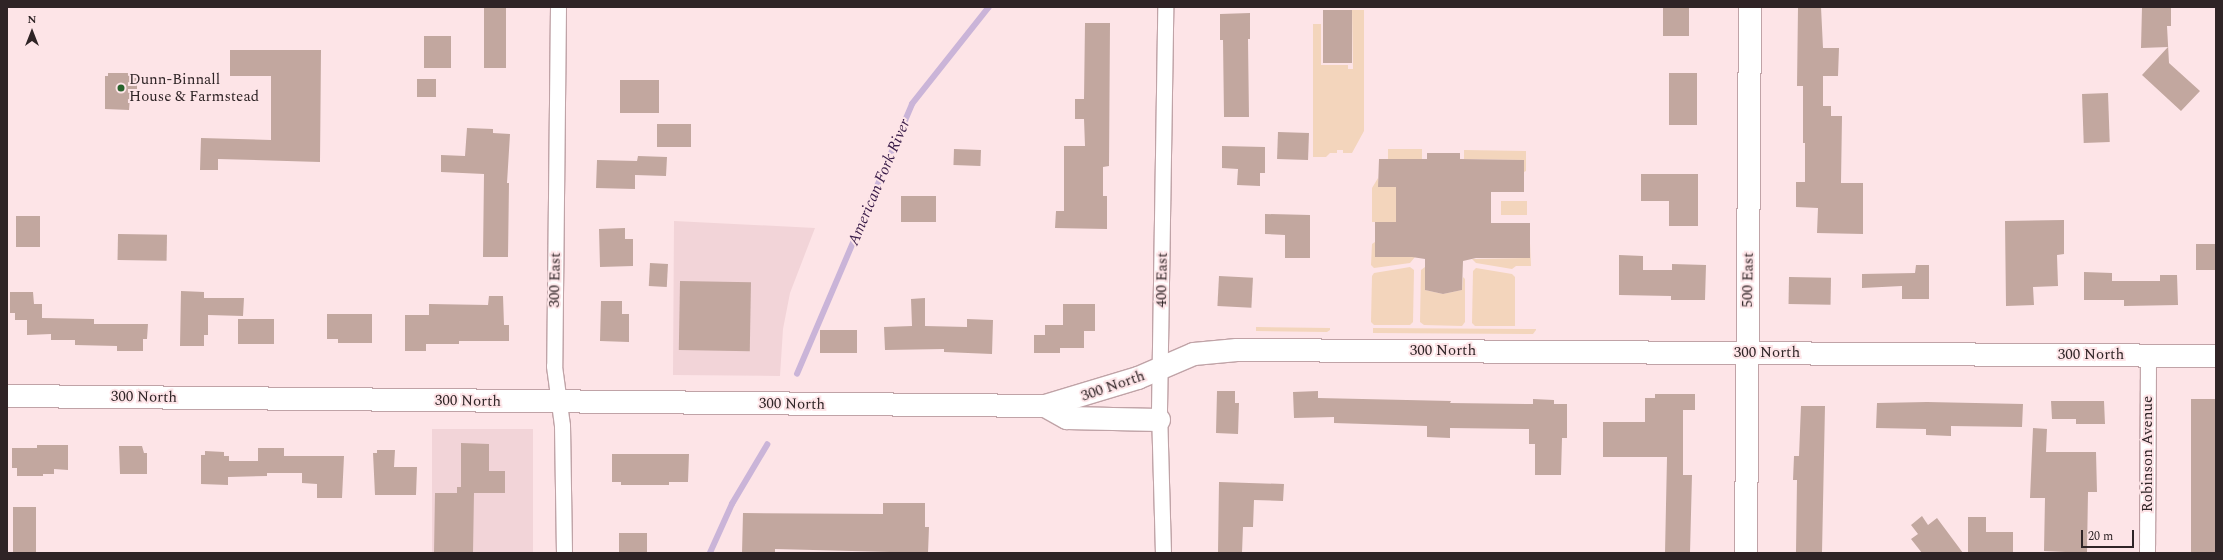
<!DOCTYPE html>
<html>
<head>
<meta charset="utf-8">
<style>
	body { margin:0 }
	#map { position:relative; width:2223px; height:560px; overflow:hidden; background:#fde4e7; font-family:Spectral,serif }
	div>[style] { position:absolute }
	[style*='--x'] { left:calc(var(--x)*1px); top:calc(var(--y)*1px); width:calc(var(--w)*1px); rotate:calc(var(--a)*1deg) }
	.built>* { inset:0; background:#f2d4d8; transform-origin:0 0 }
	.green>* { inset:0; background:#f3d5bc; transform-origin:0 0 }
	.stream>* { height:5.5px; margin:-2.75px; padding:0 2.75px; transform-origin:2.75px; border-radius:2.75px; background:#cab4d8 }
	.building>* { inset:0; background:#c2a79f; transform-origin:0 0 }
	.roads { filter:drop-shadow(1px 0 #c0a3a7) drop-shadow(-1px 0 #c0a3a7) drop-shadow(0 1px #c0a3a7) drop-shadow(0 -1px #c0a3a7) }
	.street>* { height:15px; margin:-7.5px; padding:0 7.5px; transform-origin:7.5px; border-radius:7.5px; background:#fff }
	.secondary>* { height:22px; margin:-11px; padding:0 11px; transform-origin:11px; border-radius:11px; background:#fff }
	.dots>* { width:11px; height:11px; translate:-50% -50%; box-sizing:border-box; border:2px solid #fde4e7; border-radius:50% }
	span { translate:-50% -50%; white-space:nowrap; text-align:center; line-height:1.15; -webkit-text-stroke:4px #fde4e7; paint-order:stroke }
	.poi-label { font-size:15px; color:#2f2426 }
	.left { translate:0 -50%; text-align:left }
	.street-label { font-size:15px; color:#2f2426 }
	.water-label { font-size:16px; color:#391b48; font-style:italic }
	.frame { position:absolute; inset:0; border:8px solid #2f2426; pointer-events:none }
	.north { position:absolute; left:12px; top:12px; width:40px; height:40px; -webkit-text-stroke:3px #fde4e7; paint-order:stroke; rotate:0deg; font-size:11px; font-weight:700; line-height:16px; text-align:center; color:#2f2426 }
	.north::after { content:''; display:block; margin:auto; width:14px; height:18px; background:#2f2426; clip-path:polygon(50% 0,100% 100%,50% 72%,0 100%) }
	.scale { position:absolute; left:2081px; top:530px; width:53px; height:18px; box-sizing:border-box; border:2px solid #2f2426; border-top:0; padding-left:5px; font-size:12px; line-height:14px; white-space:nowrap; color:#2f2426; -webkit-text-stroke:3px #fde4e7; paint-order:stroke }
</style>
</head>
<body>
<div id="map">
	<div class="built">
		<i style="clip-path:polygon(674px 221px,815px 228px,790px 293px,783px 329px,780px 376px,673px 375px)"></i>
		<i style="left:533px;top:429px;width:124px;height:101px;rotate:90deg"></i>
	</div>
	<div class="green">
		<i style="clip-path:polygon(1352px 10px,1364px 10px,1364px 131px,1352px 153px,1343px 153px,1343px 150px,1337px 150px,1337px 153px,1330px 153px,1326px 157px,1313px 157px,1313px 24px,1321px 24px,1321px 65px,1348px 65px,1348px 69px,1353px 69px)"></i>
		<i style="left:1388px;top:149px;width:34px;height:11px"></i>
		<i style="clip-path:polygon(1464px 150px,1526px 151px,1526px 171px,1524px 172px,1524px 160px,1464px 159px)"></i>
		<i style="clip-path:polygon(1378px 178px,1379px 187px,1396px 187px,1396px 222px,1372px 222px,1372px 188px)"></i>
		<i style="left:1501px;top:201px;width:26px;height:14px"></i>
		<i style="clip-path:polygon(1375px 242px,1375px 256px,1415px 257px,1410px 263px,1374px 268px,1371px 265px,1372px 244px)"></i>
		<i style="clip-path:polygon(1530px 243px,1531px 266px,1516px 266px,1512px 269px,1476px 263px,1472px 259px,1530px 258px)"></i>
		<i style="clip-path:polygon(1410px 267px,1414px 270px,1413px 322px,1410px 325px,1374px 325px,1371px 322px,1372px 276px,1374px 273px)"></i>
		<i style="clip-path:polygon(1425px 267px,1425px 290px,1443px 294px,1462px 290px,1463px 277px,1465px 279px,1465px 322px,1462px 326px,1424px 325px,1420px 322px,1421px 270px)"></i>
		<i style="clip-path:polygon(1476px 268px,1512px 274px,1515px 277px,1515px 326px,1475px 326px,1472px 323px,1473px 271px)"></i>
		<i style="clip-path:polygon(1256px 327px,1330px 328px,1330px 330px,1327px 332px,1256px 331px)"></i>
		<i style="clip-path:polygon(1373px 328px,1536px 329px,1536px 330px,1533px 334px,1373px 333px)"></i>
	</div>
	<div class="stream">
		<i style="--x:797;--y:374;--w:293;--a:-66.9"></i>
		<i style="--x:912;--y:104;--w:124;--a:-51.6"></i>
		<i style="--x:710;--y:553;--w:54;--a:-65.8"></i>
		<i style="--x:732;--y:504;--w:69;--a:-59.3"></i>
	</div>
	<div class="building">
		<i style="left:484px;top:7px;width:22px;height:61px"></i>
		<i style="left:1663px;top:7px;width:26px;height:29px"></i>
		<i style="clip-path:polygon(1798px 7px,1821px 7px,1823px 48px,1839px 48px,1838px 76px,1823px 76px,1823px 106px,1831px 106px,1831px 116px,1842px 116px,1841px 183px,1863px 183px,1863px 234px,1817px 233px,1818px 208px,1796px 207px,1796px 182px,1805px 182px,1805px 143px,1803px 143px,1803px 86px,1797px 86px)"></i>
		<i style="clip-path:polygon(2142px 7px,2171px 7px,2171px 26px,2167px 26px,2169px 63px,2200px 91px,2181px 111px,2142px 75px,2168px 47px,2141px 48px)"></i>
		<i style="left:1323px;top:10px;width:29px;height:53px"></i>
		<i style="clip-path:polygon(1250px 13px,1250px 39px,1248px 39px,1249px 117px,1224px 117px,1223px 40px,1220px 40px,1220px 14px)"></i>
		<i style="clip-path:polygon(1085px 23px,1110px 23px,1109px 166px,1103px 167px,1103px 196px,1107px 196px,1107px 229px,1055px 228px,1056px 211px,1064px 211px,1064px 146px,1085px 146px,1084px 119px,1075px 119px,1075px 99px,1084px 99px)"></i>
		<i style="left:424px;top:36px;width:27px;height:32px"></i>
		<i style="clip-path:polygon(230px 50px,321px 50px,320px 162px,218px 159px,218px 170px,200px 170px,201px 138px,271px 140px,271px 76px,230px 76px)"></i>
		<i style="clip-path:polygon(108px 73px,132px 73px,132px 78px,137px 78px,137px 97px,130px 97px,129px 110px,105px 109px,105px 76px,108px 76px)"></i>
		<i style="left:1669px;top:73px;width:28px;height:52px"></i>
		<i style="left:417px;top:79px;width:19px;height:18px"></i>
		<i style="left:620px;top:80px;width:39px;height:33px"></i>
		<i style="left:2108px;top:93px;width:49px;height:26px;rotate:88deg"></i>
		<i style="left:657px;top:124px;width:34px;height:23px"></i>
		<i style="clip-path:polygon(467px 128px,493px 129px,493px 133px,510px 134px,507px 183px,509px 183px,508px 257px,483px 257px,484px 174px,441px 172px,441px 155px,465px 156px)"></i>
		<i style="left:1278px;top:132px;width:31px;height:27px;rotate:2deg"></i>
		<i style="clip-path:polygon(1222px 146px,1265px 147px,1265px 173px,1260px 173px,1260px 186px,1237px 185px,1238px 169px,1222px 168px)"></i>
		<i style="left:954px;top:149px;width:27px;height:16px;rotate:2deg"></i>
		<i style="clip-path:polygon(1427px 153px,1460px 153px,1460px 159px,1524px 160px,1524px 192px,1491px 192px,1491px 223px,1530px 223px,1530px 258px,1476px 258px,1463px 261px,1462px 290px,1443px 294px,1425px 290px,1425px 259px,1412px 257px,1375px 257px,1375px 222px,1396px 222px,1396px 187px,1378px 187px,1379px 159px,1427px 159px)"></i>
		<i style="clip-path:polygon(638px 156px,667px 157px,666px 176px,635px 175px,635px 189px,596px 188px,597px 160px,637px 161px)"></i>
		<i style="clip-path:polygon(1641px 174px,1698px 174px,1698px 226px,1669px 226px,1669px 201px,1641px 201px)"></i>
		<i style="left:901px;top:196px;width:35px;height:26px"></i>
		<i style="clip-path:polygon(1265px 214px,1310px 215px,1310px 258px,1285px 258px,1285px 235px,1265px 234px)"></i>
		<i style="left:16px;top:216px;width:24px;height:31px"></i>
		<i style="clip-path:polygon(2064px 220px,2064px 254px,2057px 255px,2058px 286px,2033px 287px,2034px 305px,2006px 306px,2005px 221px)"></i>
		<i style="clip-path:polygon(625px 228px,625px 239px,633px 239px,633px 266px,600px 267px,599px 229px)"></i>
		<i style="left:118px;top:234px;width:49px;height:26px;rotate:1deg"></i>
		<i style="left:2216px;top:244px;width:26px;height:20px;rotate:90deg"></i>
		<i style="clip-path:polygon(1619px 255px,1643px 256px,1643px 270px,1672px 270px,1672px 264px,1706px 265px,1705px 300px,1671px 300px,1671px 296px,1619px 295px)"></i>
		<i style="left:650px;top:263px;width:18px;height:23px;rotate:3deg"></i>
		<i style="clip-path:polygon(1916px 265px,1929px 265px,1929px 299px,1902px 299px,1902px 286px,1862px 288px,1862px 274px,1915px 273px)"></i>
		<i style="clip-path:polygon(2084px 272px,2112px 273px,2112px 281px,2160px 281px,2160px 275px,2177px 275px,2178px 305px,2124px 306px,2124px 300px,2084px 300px)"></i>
		<i style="left:1219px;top:276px;width:34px;height:30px;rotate:3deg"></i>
		<i style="left:1789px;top:277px;width:42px;height:27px;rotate:1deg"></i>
		<i style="left:680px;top:281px;width:71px;height:69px;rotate:1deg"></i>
		<i style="clip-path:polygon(181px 291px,204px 292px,204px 298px,244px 298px,243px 316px,208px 315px,208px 335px,204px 335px,204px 346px,180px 346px)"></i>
		<i style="clip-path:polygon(10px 292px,33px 292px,34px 304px,42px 304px,42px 318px,94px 319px,94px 324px,148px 324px,147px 339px,143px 339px,143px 351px,117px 351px,117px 346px,75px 345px,75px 340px,51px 340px,51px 334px,27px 335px,27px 320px,15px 320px,15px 313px,10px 313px)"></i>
		<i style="clip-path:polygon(489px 296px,503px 296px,504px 325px,509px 325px,509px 341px,459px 341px,459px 344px,426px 344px,426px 351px,405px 351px,405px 315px,429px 315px,429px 304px,488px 305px)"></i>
		<i style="clip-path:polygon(925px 298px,925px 326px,967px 327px,967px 319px,993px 320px,992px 354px,944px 352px,944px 349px,885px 350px,884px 327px,912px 326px,911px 299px)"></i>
		<i style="clip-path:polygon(601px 301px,622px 301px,622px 314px,629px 314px,629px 342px,600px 341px)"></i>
		<i style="clip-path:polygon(1063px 304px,1095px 304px,1095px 331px,1084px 331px,1084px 348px,1060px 348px,1060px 353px,1034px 353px,1034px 335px,1045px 335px,1045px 325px,1063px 325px)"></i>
		<i style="clip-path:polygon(327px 314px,372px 314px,372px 343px,338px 343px,338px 339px,327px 339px)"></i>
		<i style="left:238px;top:319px;width:36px;height:25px"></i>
		<i style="left:857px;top:330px;width:23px;height:37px;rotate:90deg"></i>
		<i style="clip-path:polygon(1217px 391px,1235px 391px,1235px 403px,1239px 403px,1238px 434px,1216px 433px)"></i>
		<i style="clip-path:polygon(1318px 391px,1318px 398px,1451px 401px,1450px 403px,1533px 404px,1533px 399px,1554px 400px,1554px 404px,1567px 404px,1567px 438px,1562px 438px,1561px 475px,1535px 475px,1535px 444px,1529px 444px,1529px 429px,1450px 428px,1450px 438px,1427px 437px,1427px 426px,1334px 423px,1334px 417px,1294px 418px,1293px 392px)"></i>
		<i style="clip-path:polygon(1655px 394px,1695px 394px,1695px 410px,1683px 410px,1683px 475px,1692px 475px,1690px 553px,1665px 553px,1667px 457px,1603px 457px,1603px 422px,1645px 422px,1645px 398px,1655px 398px)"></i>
		<i style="left:2191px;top:399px;width:25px;height:154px"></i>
		<i style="clip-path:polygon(2051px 401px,2104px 401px,2105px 424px,2076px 424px,2076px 419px,2052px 419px)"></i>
		<i style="clip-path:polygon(1927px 402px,2023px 404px,2022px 427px,1951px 426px,1951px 436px,1926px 435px,1926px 429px,1876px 428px,1877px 403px)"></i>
		<i style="clip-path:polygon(1801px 406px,1825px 406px,1822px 553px,1796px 553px,1797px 480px,1793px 480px,1794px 456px,1799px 456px)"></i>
		<i style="clip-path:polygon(2033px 428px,2047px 429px,2046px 452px,2096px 452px,2097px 492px,2088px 492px,2087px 553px,2044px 551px,2045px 498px,2030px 498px)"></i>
		<i style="clip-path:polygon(461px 443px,489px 444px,489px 471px,505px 471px,505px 493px,474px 493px,473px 553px,434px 553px,435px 493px,457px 493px,457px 487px,461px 487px)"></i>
		<i style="clip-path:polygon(37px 445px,68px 445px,68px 470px,54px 469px,54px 474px,43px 474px,43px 476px,17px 476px,17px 468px,12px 468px,12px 448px,37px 448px)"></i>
		<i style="clip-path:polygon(119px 446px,142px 446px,144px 453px,147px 453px,147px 474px,120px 474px)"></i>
		<i style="clip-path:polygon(258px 448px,284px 448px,284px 456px,344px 456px,342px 498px,317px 498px,317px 484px,302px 483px,302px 473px,267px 473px,267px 476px,228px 477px,228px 485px,201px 484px,201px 455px,205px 455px,205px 451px,224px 452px,224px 456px,229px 456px,229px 461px,258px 461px)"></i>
		<i style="clip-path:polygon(377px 450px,395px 450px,394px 467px,417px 467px,416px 495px,375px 495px,373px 453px,377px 453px)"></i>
		<i style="clip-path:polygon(612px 454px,689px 454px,688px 482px,669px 482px,669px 485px,621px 485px,621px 482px,612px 482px)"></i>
		<i style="clip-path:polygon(1219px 482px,1284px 484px,1283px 501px,1254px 500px,1253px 527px,1243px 527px,1242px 553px,1218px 553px)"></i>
		<i style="clip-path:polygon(883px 503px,925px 503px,925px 527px,929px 527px,928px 553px,775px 549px,775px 553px,742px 553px,743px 513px,883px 514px)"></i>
		<i style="left:13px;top:507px;width:23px;height:46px"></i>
		<i style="clip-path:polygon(1922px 516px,1928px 525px,1937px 518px,1963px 553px,1922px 553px,1911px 539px,1918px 534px,1911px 525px)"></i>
		<i style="clip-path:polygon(1968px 517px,1986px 517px,1986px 532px,2013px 532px,2013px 553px,1968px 553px)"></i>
		<i style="left:619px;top:533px;width:28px;height:20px"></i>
	</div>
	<div class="roads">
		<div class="street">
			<i style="--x:558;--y:7;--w:359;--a:90.6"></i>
			<i style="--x:554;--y:366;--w:60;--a:82.3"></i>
			<i style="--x:562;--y:425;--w:128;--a:89.1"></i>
			<i style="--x:1163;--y:553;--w:143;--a:-91.6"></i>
			<i style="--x:1159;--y:410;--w:403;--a:-89.1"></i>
			<i style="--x:2147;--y:553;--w:198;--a:-89.7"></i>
		</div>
		<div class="secondary">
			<i style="--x:7;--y:396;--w:1038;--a:0.55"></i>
			<i style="--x:1045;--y:406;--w:97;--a:-16.8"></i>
			<i style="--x:1138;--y:378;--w:61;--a:-23.2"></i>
			<i style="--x:1194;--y:354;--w:43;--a:-5.3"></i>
			<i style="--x:1237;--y:350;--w:979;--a:0.35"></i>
			<i style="--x:1045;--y:406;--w:25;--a:29"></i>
			<i style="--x:1067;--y:418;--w:92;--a:1.2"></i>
			<i style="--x:1746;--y:553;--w:546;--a:-89.58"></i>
		</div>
	</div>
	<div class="dots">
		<i style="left:121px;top:88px;background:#27642c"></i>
	</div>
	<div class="poi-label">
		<span class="left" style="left:129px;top:88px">Dunn-Binnall<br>House &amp; Farmstead</span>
	</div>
	<div class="street-label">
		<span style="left:555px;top:280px;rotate:-89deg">300 East</span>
		<span style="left:1162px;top:280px;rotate:-89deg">400 East</span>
		<span style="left:1748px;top:280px;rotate:-89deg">500 East</span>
		<span style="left:1443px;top:351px">300 North</span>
		<span style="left:1767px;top:353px">300 North</span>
		<span style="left:2091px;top:355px">300 North</span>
		<span style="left:1113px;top:386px;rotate:-19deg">300 North</span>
		<span style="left:144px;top:397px;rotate:1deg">300 North</span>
		<span style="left:468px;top:401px;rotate:1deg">300 North</span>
		<span style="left:792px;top:404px;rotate:1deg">300 North</span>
		<span style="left:2148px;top:454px;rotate:-90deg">Robinson Avenue</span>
	</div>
	<div class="water-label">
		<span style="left:879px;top:182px;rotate:-67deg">American Fork River</span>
	</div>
	<div class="frame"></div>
	<div class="north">N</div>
	<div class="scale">20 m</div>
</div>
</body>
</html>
